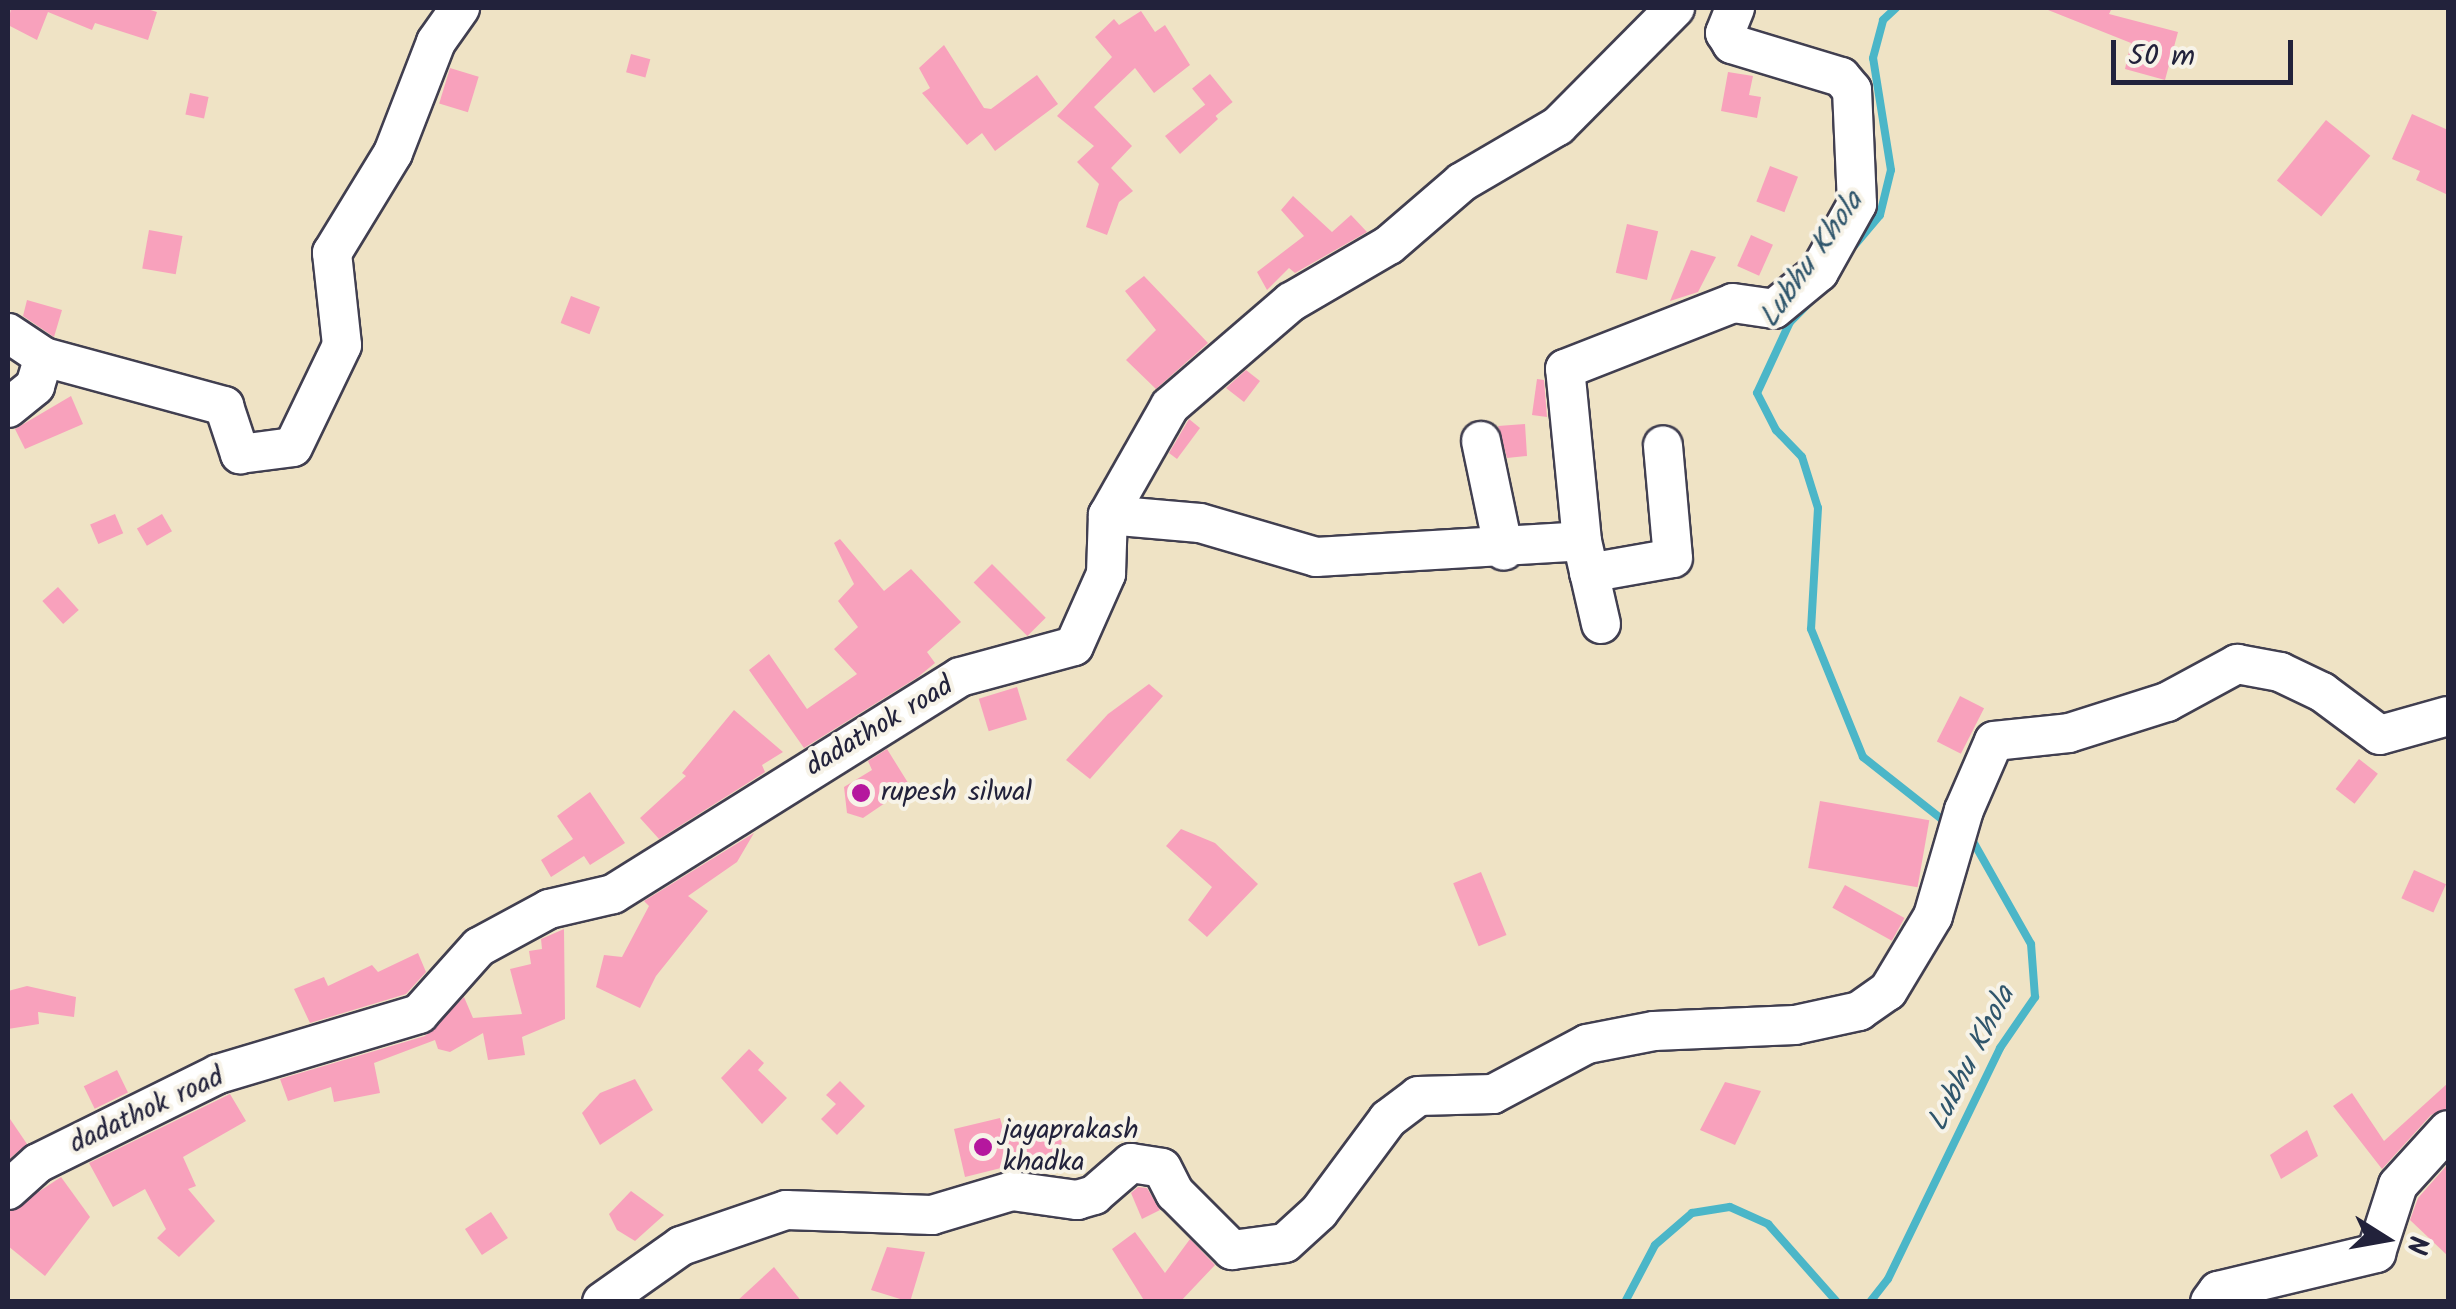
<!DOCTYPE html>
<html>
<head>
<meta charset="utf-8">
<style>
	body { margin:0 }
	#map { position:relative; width:2456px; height:1309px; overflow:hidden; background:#efe3c5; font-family:Kalam,sans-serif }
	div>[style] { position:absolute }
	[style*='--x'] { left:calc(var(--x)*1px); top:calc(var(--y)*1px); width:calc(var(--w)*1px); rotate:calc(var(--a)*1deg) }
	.stream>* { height:8px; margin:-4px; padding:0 4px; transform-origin:4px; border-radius:4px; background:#4bb6c8 }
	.building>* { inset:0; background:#f8a1bc; transform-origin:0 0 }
	.roads { filter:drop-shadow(2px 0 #413f50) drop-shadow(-2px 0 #413f50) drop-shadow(0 2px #413f50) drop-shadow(0 -2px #413f50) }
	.minor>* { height:38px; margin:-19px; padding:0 19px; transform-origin:19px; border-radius:19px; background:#fff }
	.dots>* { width:28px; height:28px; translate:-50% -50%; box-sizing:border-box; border:5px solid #f7f3e8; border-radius:50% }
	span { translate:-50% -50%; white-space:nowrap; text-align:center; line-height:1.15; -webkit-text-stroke:8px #f7f3e8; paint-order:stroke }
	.street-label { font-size:28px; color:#22223b }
	.poi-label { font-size:28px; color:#22223b }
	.left { translate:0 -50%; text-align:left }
	.water-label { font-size:30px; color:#30566c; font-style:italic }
	.frame { position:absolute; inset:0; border:10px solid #22223b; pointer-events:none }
	.north { position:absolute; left:2336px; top:1189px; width:100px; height:100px; -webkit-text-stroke:8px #f7f3e8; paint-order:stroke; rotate:101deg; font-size:28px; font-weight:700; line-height:40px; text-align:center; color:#22223b }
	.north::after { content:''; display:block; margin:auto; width:35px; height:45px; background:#22223b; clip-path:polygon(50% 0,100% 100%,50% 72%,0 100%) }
	.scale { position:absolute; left:2111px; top:40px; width:182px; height:45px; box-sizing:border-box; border:5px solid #22223b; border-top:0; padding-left:12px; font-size:30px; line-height:35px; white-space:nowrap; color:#22223b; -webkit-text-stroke:8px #f7f3e8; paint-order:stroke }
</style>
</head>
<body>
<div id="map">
	<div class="stream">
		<i style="--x:1854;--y:246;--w:40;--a:-50"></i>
		<i style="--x:1880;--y:215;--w:46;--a:-76.3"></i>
		<i style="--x:1891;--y:170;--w:113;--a:-99.1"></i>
		<i style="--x:1873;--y:58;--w:39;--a:-75"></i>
		<i style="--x:1883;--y:20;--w:18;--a:-43"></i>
		<i style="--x:1822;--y:290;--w:45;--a:135"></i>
		<i style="--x:1790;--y:322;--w:78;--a:114.9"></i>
		<i style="--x:1757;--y:393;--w:42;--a:62.8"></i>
		<i style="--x:1776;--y:430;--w:37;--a:46"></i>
		<i style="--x:1802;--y:457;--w:53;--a:72.6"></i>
		<i style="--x:1818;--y:508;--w:121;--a:93.3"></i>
		<i style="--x:1811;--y:629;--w:138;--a:67.9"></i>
		<i style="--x:1863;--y:757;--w:110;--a:38.3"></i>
		<i style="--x:1625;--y:1302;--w:64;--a:-62.2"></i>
		<i style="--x:1655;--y:1245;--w:49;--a:-40.9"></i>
		<i style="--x:1692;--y:1213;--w:38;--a:-9"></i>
		<i style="--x:1730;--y:1207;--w:42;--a:24.1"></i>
		<i style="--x:1768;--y:1224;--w:104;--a:48.5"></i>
		<i style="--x:1870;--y:1302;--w:29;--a:-52"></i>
		<i style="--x:1888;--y:1279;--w:257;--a:-64.1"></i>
		<i style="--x:2000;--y:1048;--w:62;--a:-55.5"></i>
		<i style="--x:2035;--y:997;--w:53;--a:-94.3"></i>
		<i style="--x:2031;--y:944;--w:124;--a:-119.5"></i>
	</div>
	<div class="building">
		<i style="clip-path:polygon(11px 8px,144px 8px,157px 12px,148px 40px,95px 23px,92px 30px,48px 12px,37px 40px,8px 25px)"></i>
		<i style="clip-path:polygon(2043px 8px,2112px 8px,2109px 14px,2178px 32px,2165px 80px,2125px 69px,2131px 43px)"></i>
		<i style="clip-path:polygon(1141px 11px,1155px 32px,1165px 25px,1190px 65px,1154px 93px,1135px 68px,1094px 107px,1132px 146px,1111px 168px,1133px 191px,1119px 202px,1107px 235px,1086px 227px,1099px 184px,1077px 162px,1094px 146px,1057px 116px,1112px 57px,1095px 37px,1114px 19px,1119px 25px)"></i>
		<i style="clip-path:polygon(944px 45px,984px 108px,991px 109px,1037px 75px,1058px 104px,995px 151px,982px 133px,967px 145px,922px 93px,930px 88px,919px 68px)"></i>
		<i style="left:631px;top:54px;width:20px;height:19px;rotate:15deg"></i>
		<i style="left:450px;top:68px;width:30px;height:37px;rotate:17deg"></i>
		<i style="clip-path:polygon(1728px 72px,1753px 76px,1749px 95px,1761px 97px,1757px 118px,1721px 111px)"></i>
		<i style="left:1210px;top:74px;width:36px;height:23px;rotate:51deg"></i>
		<i style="left:190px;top:93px;width:19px;height:22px;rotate:12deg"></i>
		<i style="clip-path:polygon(1206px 104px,1218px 119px,1180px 154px,1165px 136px)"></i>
		<i style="clip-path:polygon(2412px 114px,2448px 130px,2448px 195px,2416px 180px,2420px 171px,2392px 159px)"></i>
		<i style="left:2326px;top:120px;width:57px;height:78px;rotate:39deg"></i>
		<i style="left:1770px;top:166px;width:30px;height:38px;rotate:21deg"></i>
		<i style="clip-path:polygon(1293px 196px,1332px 232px,1351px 215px,1367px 232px,1295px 273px,1289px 268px,1267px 290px,1257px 272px,1304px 236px,1281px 210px)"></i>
		<i style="left:1627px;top:224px;width:32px;height:50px;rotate:13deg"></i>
		<i style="left:149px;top:230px;width:34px;height:39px;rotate:10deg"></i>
		<i style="left:1751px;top:235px;width:24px;height:34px;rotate:24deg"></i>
		<i style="clip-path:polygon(1691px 250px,1716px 257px,1698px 292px,1670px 301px)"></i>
		<i style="clip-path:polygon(1144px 276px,1208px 343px,1156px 389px,1126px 360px,1156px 330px,1125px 291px)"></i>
		<i style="left:571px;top:296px;width:31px;height:29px;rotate:21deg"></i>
		<i style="clip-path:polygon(27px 300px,62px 310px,54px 337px,23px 316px)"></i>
		<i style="clip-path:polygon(1246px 370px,1260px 381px,1244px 402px,1226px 388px)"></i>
		<i style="clip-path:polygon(1537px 379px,1544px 380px,1547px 417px,1532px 415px)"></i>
		<i style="clip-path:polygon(71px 396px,83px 424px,25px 449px,15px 429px)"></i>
		<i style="clip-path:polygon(1189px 419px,1200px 428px,1177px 459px,1169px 453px)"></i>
		<i style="clip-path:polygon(1525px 424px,1527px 456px,1507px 458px,1498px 426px)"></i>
		<i style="left:115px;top:514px;width:21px;height:27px;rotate:67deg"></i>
		<i style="left:162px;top:514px;width:20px;height:29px;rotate:60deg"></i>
		<i style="clip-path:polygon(840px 539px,884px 591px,911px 569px,961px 622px,927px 652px,935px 663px,918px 677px,804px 748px,749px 670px,769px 654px,807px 709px,857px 674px,834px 649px,858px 627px,838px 601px,854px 584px,834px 543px)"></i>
		<i style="left:992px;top:564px;width:76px;height:26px;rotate:45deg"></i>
		<i style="left:58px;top:587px;width:31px;height:21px;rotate:48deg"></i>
		<i style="clip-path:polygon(1149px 684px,1163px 696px,1090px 779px,1066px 760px,1108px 714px)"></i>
		<i style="left:1017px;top:687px;width:34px;height:40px;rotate:73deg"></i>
		<i style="left:1960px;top:696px;width:27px;height:51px;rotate:27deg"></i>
		<i style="clip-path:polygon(734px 710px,783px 752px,762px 765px,765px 772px,659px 839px,640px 818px,686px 776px,682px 773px)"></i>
		<i style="clip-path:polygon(887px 749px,910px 786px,863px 818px,847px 813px,844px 787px,872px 770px,868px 761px)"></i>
		<i style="left:2359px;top:759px;width:24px;height:38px;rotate:38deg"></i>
		<i style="clip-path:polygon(590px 792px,625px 843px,590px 865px,584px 856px,551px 877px,541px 860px,573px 839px,557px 816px)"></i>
		<i style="left:1820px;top:801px;width:111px;height:68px;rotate:10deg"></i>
		<i style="clip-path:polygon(1181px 829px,1215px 843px,1258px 884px,1207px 937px,1188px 920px,1212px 887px,1166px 846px)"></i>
		<i style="clip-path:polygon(754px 833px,737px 862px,688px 896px,708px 911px,656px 976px,640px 1008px,596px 987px,604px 955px,622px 957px,649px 906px,644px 901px)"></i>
		<i style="left:2414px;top:870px;width:35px;height:31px;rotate:24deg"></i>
		<i style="left:1481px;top:872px;width:68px;height:30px;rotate:68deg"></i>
		<i style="left:1845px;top:885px;width:68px;height:26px;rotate:29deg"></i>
		<i style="clip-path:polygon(564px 929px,565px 1019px,522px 1037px,525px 1055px,488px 1060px,483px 1033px,450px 1052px,438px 1049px,435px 1040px,374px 1063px,380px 1093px,334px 1102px,331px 1087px,288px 1101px,280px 1079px,425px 1036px,464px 997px,473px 1018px,522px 1014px,510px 969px,531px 964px,529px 951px,542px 949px,541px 939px)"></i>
		<i style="clip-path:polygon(418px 953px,426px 972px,406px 994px,310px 1023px,294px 989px,324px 977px,328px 986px,372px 965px,378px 972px)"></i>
		<i style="clip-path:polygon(27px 986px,76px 997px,74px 1017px,38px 1012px,39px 1024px,8px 1029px,8px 991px)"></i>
		<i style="clip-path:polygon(749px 1049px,764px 1063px,758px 1070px,787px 1098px,762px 1124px,721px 1078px)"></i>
		<i style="left:117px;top:1070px;width:25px;height:37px;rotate:64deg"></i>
		<i style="clip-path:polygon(635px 1079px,653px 1110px,600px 1145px,582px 1113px,600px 1093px)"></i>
		<i style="clip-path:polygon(840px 1081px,865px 1106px,837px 1135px,821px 1119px,836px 1104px,826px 1095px)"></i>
		<i style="clip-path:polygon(1725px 1082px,1761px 1091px,1735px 1145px,1700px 1130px)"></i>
		<i style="clip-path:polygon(2448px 1083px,2448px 1108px,2431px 1115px,2382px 1169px,2333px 1106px,2352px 1093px,2384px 1141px)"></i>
		<i style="clip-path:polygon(230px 1094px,246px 1121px,183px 1157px,196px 1186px,188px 1189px,215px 1221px,179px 1257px,157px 1238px,166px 1229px,145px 1189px,113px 1207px,89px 1163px)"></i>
		<i style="clip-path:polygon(8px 1116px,27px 1144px,8px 1160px)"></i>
		<i style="clip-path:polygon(1000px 1118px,1003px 1129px,1062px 1133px,1060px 1171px,1005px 1167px,965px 1177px,954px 1129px)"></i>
		<i style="clip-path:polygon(2307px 1130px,2318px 1156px,2281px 1179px,2270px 1155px)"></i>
		<i style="clip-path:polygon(2448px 1164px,2448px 1256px,2410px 1220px,2418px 1198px)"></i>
		<i style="clip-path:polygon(61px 1177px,90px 1217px,45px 1276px,8px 1246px,8px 1212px)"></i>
		<i style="clip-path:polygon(1138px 1187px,1147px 1188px,1160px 1210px,1142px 1219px,1131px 1193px)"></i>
		<i style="clip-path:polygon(631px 1191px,664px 1215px,635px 1241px,617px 1230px,609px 1214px)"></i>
		<i style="left:491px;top:1212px;width:31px;height:31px;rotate:57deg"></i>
		<i style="clip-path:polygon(1135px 1232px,1165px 1273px,1190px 1239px,1215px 1265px,1180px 1302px,1145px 1302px,1112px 1249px)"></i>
		<i style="clip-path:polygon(887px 1247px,925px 1252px,910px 1302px,871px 1290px)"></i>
		<i style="clip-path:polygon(774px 1267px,802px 1302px,736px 1302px)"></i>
	</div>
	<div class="roads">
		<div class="minor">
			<i style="--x:8;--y:333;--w:43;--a:33.7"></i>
			<i style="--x:44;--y:357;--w:187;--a:15.2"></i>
			<i style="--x:224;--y:406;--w:51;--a:71.6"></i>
			<i style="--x:240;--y:454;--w:53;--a:-7.5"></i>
			<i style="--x:293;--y:447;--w:113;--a:-64.3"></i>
			<i style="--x:342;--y:345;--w:93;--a:-96.2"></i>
			<i style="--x:332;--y:253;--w:117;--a:-58.6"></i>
			<i style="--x:393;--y:153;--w:119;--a:-68.8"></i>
			<i style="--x:436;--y:42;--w:42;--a:-54.8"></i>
			<i style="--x:8;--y:408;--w:35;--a:-39"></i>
			<i style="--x:35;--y:386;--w:30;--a:-73"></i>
			<i style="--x:1481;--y:441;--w:112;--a:78.2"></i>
			<i style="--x:1108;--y:515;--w:92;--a:5"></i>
			<i style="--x:1200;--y:523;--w:121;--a:16.3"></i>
			<i style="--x:1316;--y:557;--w:266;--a:-3.4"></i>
			<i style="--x:1589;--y:573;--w:85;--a:-10.1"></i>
			<i style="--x:1673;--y:558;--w:113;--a:-95.1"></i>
			<i style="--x:1601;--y:624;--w:85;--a:-102.9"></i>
			<i style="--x:1582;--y:541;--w:173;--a:-95.6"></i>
			<i style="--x:1565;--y:369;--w:180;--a:-21.4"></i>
			<i style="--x:1733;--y:303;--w:41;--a:8.3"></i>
			<i style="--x:1774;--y:309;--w:58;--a:-39.4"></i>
			<i style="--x:1819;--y:272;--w:78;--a:-60.8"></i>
			<i style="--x:1857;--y:204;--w:114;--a:-92.5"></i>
			<i style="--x:1852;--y:90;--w:17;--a:-130"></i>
			<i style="--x:1841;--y:77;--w:114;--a:-163.2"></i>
			<i style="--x:1732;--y:44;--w:13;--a:-122"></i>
			<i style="--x:1725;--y:33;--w:27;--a:-68"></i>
			<i style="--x:8;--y:1190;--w:40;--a:-42"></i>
			<i style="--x:38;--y:1163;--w:201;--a:-26.3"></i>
			<i style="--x:218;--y:1074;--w:210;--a:-16.6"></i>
			<i style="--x:419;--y:1014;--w:90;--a:-48.2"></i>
			<i style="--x:479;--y:947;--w:80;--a:-28.5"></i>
			<i style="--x:549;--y:909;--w:66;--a:-13.2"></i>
			<i style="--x:613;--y:894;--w:409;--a:-32"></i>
			<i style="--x:960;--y:677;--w:118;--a:-15.2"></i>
			<i style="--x:1074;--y:646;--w:79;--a:-66"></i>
			<i style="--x:1106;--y:574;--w:59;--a:-88.1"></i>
			<i style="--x:1108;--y:515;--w:125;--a:-60.4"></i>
			<i style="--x:1170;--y:406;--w:160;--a:-40.7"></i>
			<i style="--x:1291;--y:302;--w:113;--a:-30.2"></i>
			<i style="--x:1389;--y:245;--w:96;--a:-40.8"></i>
			<i style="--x:1462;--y:182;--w:111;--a:-30.3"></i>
			<i style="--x:1558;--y:126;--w:166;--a:-45.2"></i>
			<i style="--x:602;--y:1302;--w:97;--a:-35.3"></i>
			<i style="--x:681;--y:1246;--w:111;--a:-18.9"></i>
			<i style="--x:786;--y:1210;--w:146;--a:2"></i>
			<i style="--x:932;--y:1215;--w:84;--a:-16.7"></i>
			<i style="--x:1012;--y:1191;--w:66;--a:7.9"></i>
			<i style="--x:1077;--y:1200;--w:18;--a:-16"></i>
			<i style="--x:1094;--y:1195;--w:49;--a:-40.9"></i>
			<i style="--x:1131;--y:1163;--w:31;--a:9"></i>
			<i style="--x:1162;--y:1168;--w:28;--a:63"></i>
			<i style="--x:1175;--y:1193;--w:81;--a:45"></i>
			<i style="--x:1232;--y:1250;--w:53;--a:-7.5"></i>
			<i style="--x:1285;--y:1243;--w:46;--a:-42.4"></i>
			<i style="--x:1319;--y:1212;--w:116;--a:-53.4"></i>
			<i style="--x:1388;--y:1119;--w:38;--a:-37"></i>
			<i style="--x:1418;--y:1096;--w:75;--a:-1.5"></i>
			<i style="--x:1493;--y:1094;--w:106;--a:-28"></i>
			<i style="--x:1587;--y:1044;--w:68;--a:-11"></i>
			<i style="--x:1654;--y:1031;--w:141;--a:-2.4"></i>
			<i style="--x:1795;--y:1025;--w:66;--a:-12.3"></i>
			<i style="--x:1859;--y:1011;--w:35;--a:-35"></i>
			<i style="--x:1888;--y:991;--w:87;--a:-59"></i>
			<i style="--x:1933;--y:916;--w:110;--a:-73.7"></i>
			<i style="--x:1964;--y:810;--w:75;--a:-66.5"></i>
			<i style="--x:1994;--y:741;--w:75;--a:-6.1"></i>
			<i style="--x:2069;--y:733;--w:103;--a:-17.6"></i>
			<i style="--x:2167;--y:702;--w:80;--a:-28.5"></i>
			<i style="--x:2237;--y:664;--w:44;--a:10.5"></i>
			<i style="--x:2280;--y:672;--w:47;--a:25.5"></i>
			<i style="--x:2322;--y:692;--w:72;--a:36.6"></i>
			<i style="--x:2380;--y:735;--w:71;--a:-15.6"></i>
			<i style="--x:2210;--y:1302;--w:14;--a:-54"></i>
			<i style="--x:2218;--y:1291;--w:163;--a:-13.5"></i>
			<i style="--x:2376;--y:1253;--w:71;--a:-72.1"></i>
			<i style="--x:2398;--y:1185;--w:74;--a:-47.7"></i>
		</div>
	</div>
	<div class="dots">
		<i style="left:861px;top:793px;background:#b5179e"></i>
		<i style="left:983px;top:1147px;background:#b5179e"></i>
	</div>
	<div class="street-label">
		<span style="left:880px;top:727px;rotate:-31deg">dadathok road</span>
		<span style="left:147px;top:1111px;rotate:-25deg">dadathok road</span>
	</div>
	<div class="poi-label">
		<span class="left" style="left:881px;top:793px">rupesh silwal</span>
		<span class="left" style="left:1003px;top:1147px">jayaprakash<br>khadka</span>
	</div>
	<div class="water-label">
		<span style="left:1812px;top:260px;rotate:-55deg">Lubhu Khola</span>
		<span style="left:1972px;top:1059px;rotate:-63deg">Lubhu Khola</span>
	</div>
	<div class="frame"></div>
	<div class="north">N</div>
	<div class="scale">50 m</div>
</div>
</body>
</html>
